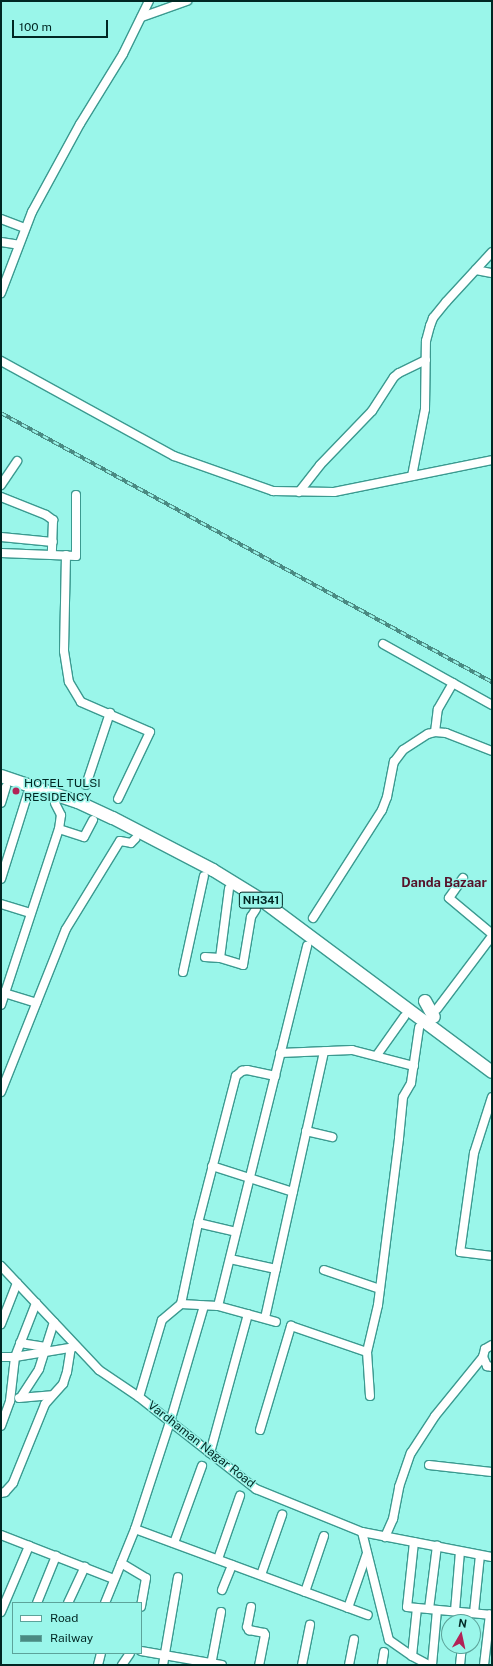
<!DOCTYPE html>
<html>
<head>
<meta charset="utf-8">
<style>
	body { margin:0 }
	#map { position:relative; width:493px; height:1666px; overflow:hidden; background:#9af6ea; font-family:"Public Sans",sans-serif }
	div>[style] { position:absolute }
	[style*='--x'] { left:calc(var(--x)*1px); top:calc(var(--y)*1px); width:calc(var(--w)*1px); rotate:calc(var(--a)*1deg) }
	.roads { filter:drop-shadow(1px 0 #3b9a90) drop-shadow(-1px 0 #3b9a90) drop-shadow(0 1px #3b9a90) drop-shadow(0 -1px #3b9a90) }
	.minor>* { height:8px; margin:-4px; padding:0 4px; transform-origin:4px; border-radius:4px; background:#fff }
	.highway>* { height:12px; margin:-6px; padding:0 6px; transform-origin:6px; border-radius:6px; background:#fff }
	.rail>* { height:3.5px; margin-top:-1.75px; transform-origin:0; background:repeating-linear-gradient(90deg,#9af6ea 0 6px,#4a8a82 0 12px); box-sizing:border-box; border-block:1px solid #4a8a82 }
	.dots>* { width:11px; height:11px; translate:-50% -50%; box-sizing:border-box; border:2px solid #9af6ea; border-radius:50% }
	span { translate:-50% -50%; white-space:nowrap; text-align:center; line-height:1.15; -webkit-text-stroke:3px #9af6ea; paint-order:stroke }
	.shield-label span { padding:1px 3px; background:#9af6ea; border:1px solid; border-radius:3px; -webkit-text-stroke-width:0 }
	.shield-label { font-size:11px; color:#002723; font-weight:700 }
	.poi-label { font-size:12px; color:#002723 }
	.left { translate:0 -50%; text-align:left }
	.street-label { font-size:12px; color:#002723 }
	.neighbourhood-label { font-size:13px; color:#561229; font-weight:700 }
	.frame { position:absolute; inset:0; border:2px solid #002723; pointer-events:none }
	.legend { position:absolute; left:12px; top:1602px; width:130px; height:52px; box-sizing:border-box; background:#9af6ea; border:1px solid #5ca39a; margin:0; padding:5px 7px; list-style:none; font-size:12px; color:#002723 }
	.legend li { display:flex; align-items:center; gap:8px; height:20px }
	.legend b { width:20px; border:1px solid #5ca39a }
	.north { position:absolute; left:441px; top:1614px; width:40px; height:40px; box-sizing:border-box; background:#9af6ea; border:1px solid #5ca39a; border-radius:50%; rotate:9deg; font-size:11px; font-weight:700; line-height:16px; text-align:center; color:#002723 }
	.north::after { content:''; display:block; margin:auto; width:14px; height:18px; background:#b22357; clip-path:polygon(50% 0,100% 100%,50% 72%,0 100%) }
	.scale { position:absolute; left:12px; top:20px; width:96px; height:18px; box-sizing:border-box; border:2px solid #002723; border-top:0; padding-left:5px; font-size:12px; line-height:14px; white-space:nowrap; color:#002723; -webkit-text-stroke:3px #9af6ea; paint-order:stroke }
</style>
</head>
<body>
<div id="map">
	<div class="roads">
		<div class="minor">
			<i style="--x:142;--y:17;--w:48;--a:-19.6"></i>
			<i style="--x:1;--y:219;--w:26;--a:21"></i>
			<i style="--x:1;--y:242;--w:18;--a:9"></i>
			<i style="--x:476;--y:270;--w:16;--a:11"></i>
			<i style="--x:1;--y:293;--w:87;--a:-69.1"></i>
			<i style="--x:32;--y:212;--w:100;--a:-61.4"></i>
			<i style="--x:80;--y:124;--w:82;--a:-58.4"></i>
			<i style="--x:123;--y:54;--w:59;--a:-63.9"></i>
			<i style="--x:1;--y:361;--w:197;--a:28.8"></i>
			<i style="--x:174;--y:456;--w:105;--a:19.5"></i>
			<i style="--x:273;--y:491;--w:61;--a:0.9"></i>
			<i style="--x:334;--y:492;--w:161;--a:-11.4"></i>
			<i style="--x:412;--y:476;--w:68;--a:-79"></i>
			<i style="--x:425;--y:409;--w:68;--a:-89.2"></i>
			<i style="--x:426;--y:341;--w:16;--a:-75"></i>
			<i style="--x:430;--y:326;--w:9;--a:-69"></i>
			<i style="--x:433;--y:318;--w:21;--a:-51"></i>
			<i style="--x:446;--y:302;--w:68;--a:-47.4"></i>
			<i style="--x:1;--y:485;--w:29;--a:-56"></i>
			<i style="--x:299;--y:492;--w:34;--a:-52"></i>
			<i style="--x:320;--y:465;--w:75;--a:-46.1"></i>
			<i style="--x:372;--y:411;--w:40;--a:-57.1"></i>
			<i style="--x:394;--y:377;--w:6;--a:-39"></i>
			<i style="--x:399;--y:373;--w:30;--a:-26"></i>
			<i style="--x:1;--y:497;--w:48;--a:21.8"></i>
			<i style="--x:46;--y:515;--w:9;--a:36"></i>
			<i style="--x:53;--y:520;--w:35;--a:92"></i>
			<i style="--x:1;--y:537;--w:52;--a:5.5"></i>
			<i style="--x:1;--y:553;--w:75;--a:2.3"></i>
			<i style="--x:76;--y:556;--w:61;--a:-90"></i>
			<i style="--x:66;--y:555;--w:96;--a:91.2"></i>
			<i style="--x:64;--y:651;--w:31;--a:81"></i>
			<i style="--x:69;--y:682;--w:23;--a:59"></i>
			<i style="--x:81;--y:702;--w:75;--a:23.5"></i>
			<i style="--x:150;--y:732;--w:74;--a:115.5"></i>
			<i style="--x:383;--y:644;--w:125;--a:29.2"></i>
			<i style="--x:435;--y:732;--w:23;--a:-83"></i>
			<i style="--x:438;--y:709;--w:30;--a:-60"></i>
			<i style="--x:86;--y:785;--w:76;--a:-71.6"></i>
			<i style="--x:1;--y:803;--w:17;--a:-73"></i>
			<i style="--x:59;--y:829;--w:26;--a:18"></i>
			<i style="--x:84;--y:837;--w:19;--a:-62"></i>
			<i style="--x:463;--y:878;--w:24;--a:125"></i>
			<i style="--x:449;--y:898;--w:56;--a:39.9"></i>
			<i style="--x:1;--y:879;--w:90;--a:-72.6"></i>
			<i style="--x:1;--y:904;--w:31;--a:17"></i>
			<i style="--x:313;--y:918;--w:128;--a:-57.4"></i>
			<i style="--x:382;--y:810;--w:14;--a:-69"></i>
			<i style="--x:387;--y:797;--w:36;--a:-79"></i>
			<i style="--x:394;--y:762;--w:15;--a:-53"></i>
			<i style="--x:403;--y:750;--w:30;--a:-33"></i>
			<i style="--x:428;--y:734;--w:7;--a:-16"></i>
			<i style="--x:435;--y:732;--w:11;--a:5"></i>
			<i style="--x:446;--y:733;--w:49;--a:21.4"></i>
			<i style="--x:205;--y:957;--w:15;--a:4"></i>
			<i style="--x:220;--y:958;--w:24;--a:17"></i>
			<i style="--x:243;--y:965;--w:49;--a:-80.5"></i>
			<i style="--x:251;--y:917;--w:9;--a:-58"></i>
			<i style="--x:220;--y:958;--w:70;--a:-82.6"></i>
			<i style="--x:183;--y:972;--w:98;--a:-77.7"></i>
			<i style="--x:1;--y:992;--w:37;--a:17"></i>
			<i style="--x:1;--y:1005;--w:185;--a:-71.8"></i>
			<i style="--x:59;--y:829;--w:14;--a:-82"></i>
			<i style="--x:61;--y:815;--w:13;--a:-117"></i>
			<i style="--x:437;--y:1009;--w:91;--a:-53"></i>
			<i style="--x:280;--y:1053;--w:72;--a:-2.4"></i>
			<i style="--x:352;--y:1050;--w:64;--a:14.5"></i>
			<i style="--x:377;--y:1055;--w:47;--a:-54.6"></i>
			<i style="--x:1;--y:1092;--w:175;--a:-68.3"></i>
			<i style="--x:66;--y:929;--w:103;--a:-58.5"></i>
			<i style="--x:120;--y:841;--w:11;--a:10"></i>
			<i style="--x:131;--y:843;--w:6;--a:-45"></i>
			<i style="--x:492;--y:1097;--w:59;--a:107.8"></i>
			<i style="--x:474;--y:1153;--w:100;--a:98"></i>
			<i style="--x:460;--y:1252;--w:32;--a:7"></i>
			<i style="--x:306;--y:1131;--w:27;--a:13"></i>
			<i style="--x:212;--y:1166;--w:85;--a:17.8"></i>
			<i style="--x:198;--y:1223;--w:39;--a:13"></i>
			<i style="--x:230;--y:1259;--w:47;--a:12.3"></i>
			<i style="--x:1;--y:1266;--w:143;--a:46.7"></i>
			<i style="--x:99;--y:1370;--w:48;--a:34"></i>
			<i style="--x:139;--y:1397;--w:149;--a:38.2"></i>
			<i style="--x:256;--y:1489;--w:114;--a:22.1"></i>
			<i style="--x:362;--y:1532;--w:132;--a:10.9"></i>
			<i style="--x:324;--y:1270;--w:59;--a:18.7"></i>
			<i style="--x:181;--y:1304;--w:37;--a:3"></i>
			<i style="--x:218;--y:1306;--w:60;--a:15.4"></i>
			<i style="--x:218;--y:1306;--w:371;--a:-76.1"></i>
			<i style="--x:265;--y:1318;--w:273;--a:-77.5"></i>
			<i style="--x:1;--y:1324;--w:44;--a:-68.7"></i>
			<i style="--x:20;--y:1343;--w:26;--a:9"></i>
			<i style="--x:492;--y:1345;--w:8;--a:150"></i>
			<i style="--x:485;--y:1349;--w:8;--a:104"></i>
			<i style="--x:483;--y:1357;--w:10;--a:66"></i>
			<i style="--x:487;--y:1366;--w:5;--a:11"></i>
			<i style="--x:1;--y:1357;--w:14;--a:0"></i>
			<i style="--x:15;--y:1357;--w:61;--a:-9.5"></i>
			<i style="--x:370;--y:1396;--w:44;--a:-93.9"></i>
			<i style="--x:367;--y:1352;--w:48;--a:-76.8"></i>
			<i style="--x:378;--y:1305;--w:168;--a:-82.8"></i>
			<i style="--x:399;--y:1138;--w:41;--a:-84.4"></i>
			<i style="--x:403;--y:1097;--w:16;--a:-60"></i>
			<i style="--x:411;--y:1083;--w:56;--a:-81.7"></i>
			<i style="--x:21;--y:1397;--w:33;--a:-57"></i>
			<i style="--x:39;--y:1369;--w:49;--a:-72.3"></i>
			<i style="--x:139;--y:1397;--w:80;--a:-73.4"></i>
			<i style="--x:162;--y:1320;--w:25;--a:-40"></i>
			<i style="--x:181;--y:1304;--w:83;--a:-78.1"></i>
			<i style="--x:198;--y:1223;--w:152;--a:-75.5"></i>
			<i style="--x:236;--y:1076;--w:8;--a:-40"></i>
			<i style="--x:242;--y:1071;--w:5;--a:-11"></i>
			<i style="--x:247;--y:1070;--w:29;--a:12"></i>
			<i style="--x:19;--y:1398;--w:33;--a:-5"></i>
			<i style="--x:1;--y:1426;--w:27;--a:-70"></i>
			<i style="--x:10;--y:1401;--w:44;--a:-83.5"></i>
			<i style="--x:15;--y:1357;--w:58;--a:-68.7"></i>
			<i style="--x:260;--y:1430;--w:109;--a:-73.4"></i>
			<i style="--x:291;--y:1326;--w:80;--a:18.9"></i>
			<i style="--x:210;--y:1453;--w:144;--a:-74.7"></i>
			<i style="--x:429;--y:1465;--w:63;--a:6.3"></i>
			<i style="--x:1;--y:1493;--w:4;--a:-14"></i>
			<i style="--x:5;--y:1492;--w:12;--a:-48"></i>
			<i style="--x:13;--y:1483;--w:85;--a:-67.9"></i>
			<i style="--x:45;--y:1404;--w:27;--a:-48"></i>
			<i style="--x:63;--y:1384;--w:13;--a:-72"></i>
			<i style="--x:67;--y:1372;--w:24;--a:-81"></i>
			<i style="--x:135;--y:1529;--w:248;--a:20.3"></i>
			<i style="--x:362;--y:1532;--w:111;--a:76"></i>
			<i style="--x:389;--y:1640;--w:28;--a:35"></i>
			<i style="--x:412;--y:1656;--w:19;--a:28"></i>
			<i style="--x:1;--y:1535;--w:121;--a:21.3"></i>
			<i style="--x:385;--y:1537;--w:20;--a:-66"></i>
			<i style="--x:393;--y:1519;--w:33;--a:-79"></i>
			<i style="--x:399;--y:1487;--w:36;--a:-71"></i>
			<i style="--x:411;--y:1453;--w:44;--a:-57"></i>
			<i style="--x:435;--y:1416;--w:76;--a:-50.9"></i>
			<i style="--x:414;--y:1542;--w:65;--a:96.1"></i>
			<i style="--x:407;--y:1607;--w:85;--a:5.4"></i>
			<i style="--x:174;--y:1543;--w:82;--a:-70"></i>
			<i style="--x:218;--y:1559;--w:67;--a:-70.8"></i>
			<i style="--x:121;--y:1563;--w:29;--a:31"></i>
			<i style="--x:146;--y:1578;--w:29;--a:100"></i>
			<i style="--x:261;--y:1575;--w:64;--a:-70.7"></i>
			<i style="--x:222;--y:1590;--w:27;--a:-68"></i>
			<i style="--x:305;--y:1592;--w:59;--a:-71.3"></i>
			<i style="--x:37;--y:1603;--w:51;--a:-68"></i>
			<i style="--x:68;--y:1603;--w:40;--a:-65"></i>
			<i style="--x:105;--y:1603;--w:80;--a:-67.9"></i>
			<i style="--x:135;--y:1529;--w:113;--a:-71.9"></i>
			<i style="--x:170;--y:1422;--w:121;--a:-73.7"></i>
			<i style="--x:251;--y:1607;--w:20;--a:101"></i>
			<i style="--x:247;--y:1627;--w:4;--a:56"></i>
			<i style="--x:249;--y:1630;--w:15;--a:11"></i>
			<i style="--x:264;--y:1633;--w:2;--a:63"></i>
			<i style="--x:265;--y:1635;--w:31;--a:101"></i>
			<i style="--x:348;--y:1608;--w:58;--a:-70.9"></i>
			<i style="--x:429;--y:1609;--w:64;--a:-82.8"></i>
			<i style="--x:455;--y:1611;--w:60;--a:-85.2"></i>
			<i style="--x:1;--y:1612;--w:72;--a:-67"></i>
			<i style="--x:474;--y:1613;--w:58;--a:-84.1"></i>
			<i style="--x:465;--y:1622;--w:9;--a:-84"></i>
			<i style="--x:141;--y:1651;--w:82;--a:9.8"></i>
			<i style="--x:412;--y:1656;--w:48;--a:-84.1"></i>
			<i style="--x:98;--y:1665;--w:12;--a:-76"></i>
			<i style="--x:122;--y:1665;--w:14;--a:-56"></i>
			<i style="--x:163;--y:1665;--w:89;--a:-80.3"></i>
			<i style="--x:211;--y:1665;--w:54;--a:-79.3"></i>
			<i style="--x:302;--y:1665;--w:41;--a:-78.7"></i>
			<i style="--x:349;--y:1665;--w:26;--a:-79"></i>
			<i style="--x:382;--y:1665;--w:13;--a:-81"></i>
			<i style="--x:432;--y:1665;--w:55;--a:-84.8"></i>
			<i style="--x:460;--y:1665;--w:19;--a:-84"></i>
			<i style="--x:484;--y:1665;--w:51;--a:-83.3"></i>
		</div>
		<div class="highway">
			<i style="--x:1;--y:776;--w:81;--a:18.7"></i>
			<i style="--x:78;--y:802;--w:38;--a:25"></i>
			<i style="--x:113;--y:818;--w:113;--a:27.5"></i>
			<i style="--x:213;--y:870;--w:55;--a:31.7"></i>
			<i style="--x:260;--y:899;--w:289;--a:36.7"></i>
			<i style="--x:425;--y:1001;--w:18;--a:61"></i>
		</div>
	</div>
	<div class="rail">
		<i style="--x:1;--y:413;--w:560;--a:28.72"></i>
	</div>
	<div class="dots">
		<i style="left:16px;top:791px;background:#b22357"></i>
	</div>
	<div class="shield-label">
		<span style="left:261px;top:900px">NH341</span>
	</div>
	<div class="poi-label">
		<span class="left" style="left:24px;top:791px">HOTEL TULSI<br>RESIDENCY</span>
	</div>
	<div class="street-label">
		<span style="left:201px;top:1445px;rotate:38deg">Vardhaman Nagar Road</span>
	</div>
	<div class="neighbourhood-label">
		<span style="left:444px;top:883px">Danda Bazaar</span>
	</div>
	<div class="frame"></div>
	<ul class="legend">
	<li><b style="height:5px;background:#fff"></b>Road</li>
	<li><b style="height:5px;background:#4a8a82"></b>Railway</li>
	</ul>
	<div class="north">N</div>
	<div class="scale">100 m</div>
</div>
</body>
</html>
